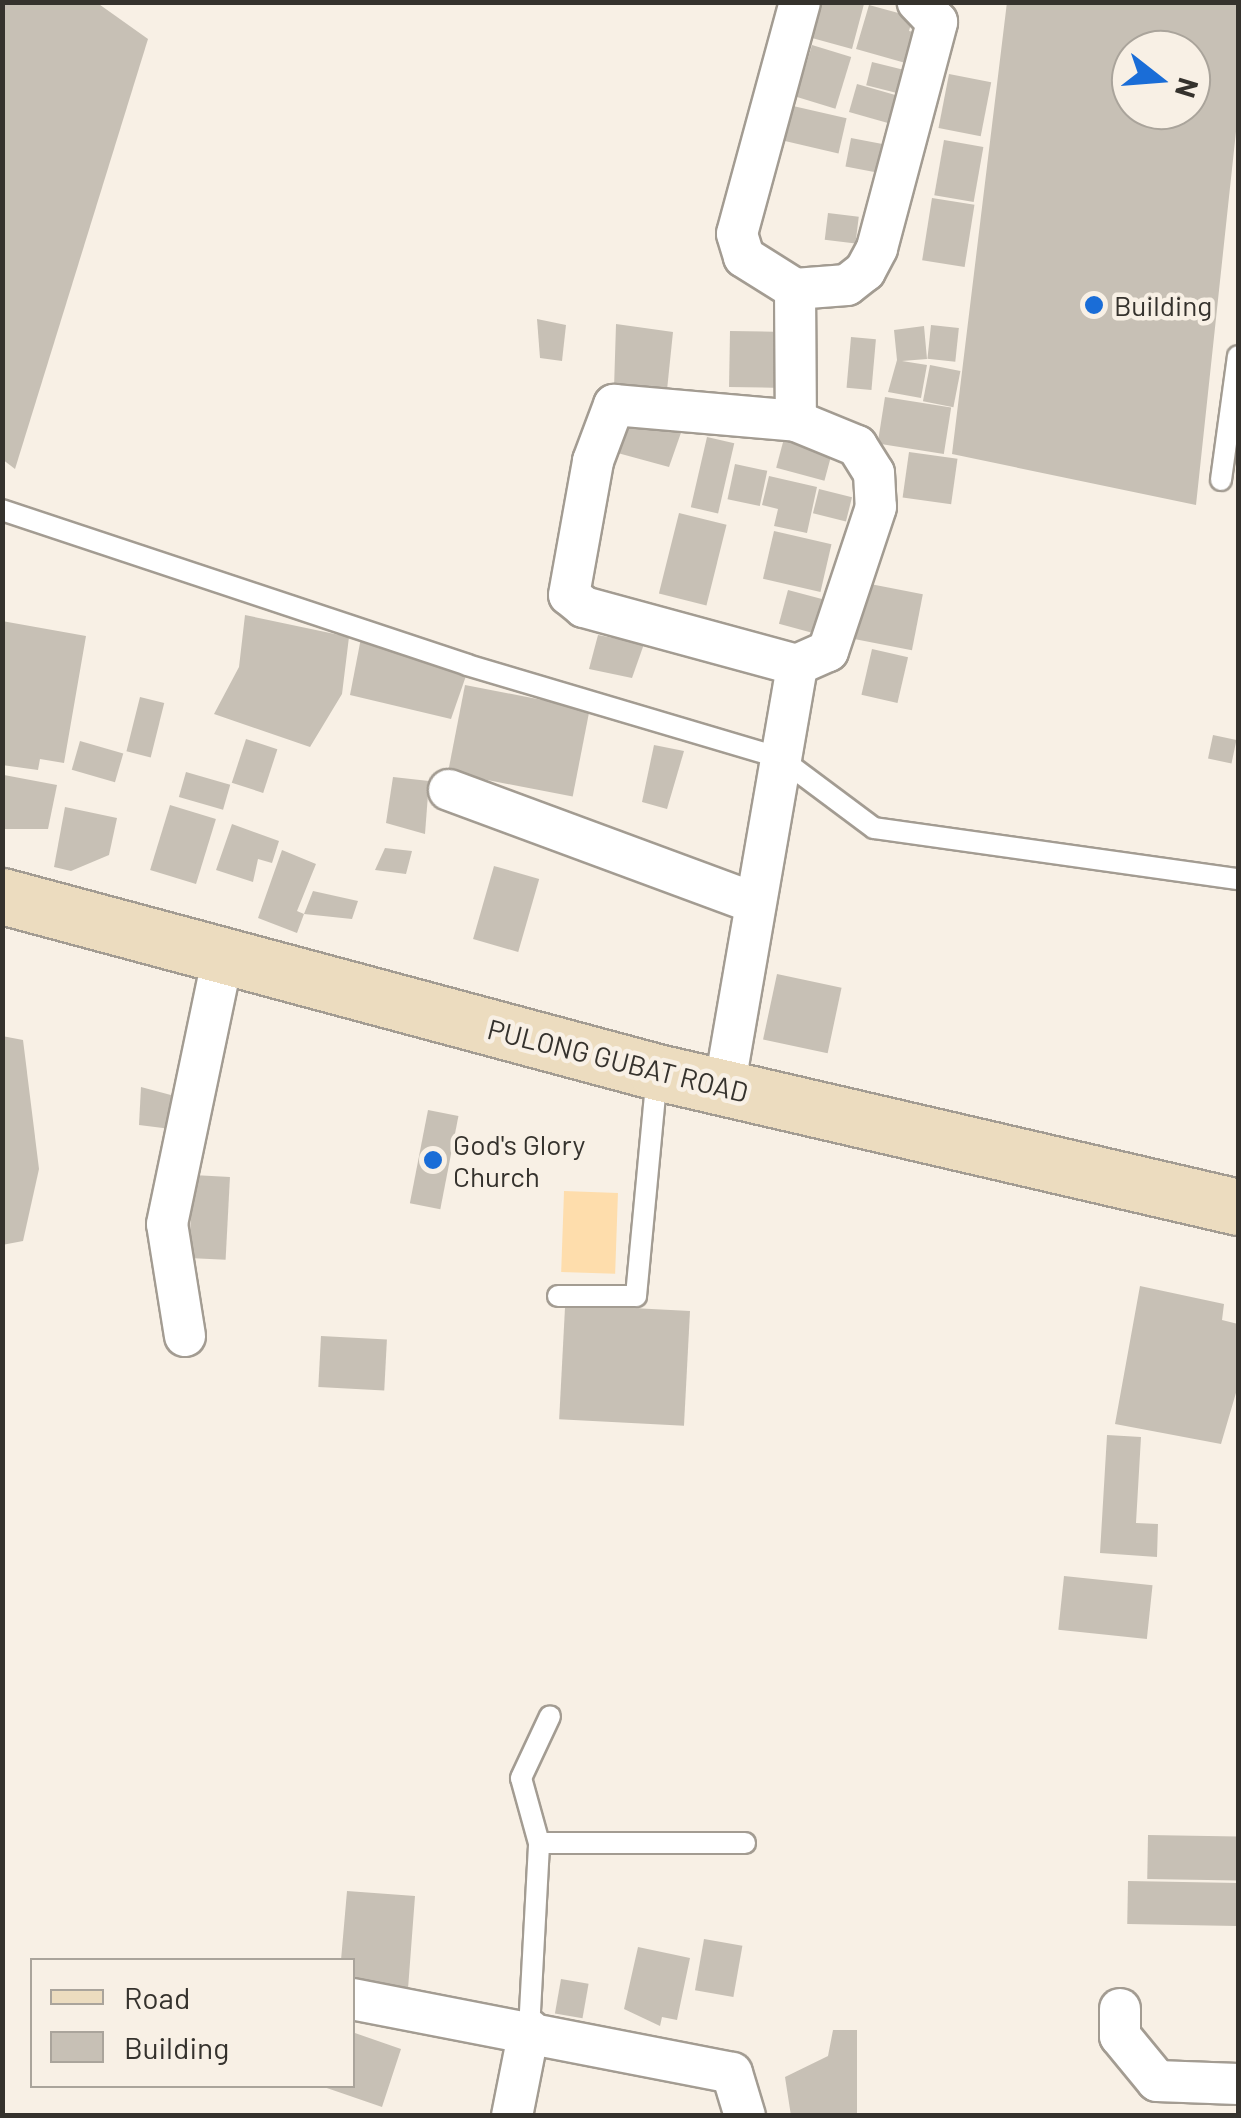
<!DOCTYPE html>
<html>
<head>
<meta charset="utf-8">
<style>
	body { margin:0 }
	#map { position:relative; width:1241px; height:2118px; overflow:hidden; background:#f8f0e5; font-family:Barlow,sans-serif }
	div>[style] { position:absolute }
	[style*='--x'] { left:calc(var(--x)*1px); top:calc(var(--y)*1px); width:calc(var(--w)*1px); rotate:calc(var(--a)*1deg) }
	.green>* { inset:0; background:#feddac; transform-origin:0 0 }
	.building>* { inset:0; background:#c7c0b5; transform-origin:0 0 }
	.roads { filter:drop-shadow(2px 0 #a39c92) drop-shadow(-2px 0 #a39c92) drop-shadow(0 2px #a39c92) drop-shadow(0 -2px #a39c92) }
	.service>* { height:20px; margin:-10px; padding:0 10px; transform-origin:10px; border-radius:10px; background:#fff }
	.minor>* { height:40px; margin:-20px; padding:0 20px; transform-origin:20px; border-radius:20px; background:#fff }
	.secondary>* { height:55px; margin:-27.5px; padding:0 27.5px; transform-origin:27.5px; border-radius:27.5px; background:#ecdcbf }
	.dots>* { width:28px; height:28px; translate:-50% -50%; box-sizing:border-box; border:5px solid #f8f0e5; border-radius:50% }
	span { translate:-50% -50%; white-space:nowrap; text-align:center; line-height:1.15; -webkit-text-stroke:9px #f8f0e5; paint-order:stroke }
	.poi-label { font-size:28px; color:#35322d }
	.left { translate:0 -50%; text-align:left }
	.street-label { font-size:28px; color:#35322d }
	.frame { position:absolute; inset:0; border:5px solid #35322d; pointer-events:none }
	.legend { position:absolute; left:30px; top:1958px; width:325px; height:130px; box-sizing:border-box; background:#f8f0e5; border:2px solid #aaa49b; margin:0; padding:12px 18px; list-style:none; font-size:30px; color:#35322d }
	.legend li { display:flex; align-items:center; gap:20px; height:50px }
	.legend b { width:50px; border:2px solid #aaa49b }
	.north { position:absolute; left:1111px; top:30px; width:100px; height:100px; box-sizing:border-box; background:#f8f0e5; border:2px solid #aaa49b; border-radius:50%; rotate:107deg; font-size:28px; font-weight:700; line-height:40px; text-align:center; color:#35322d }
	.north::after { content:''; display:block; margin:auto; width:35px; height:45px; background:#1a6dd7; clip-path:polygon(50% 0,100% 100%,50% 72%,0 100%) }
</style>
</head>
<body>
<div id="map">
	<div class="green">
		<i style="left:564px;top:1191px;width:54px;height:81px;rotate:2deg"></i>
	</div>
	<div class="building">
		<i style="clip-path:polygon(2px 2px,96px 2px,148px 39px,15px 469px,2px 459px)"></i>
		<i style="clip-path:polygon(822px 2px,864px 4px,852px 49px,812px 38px)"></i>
		<i style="clip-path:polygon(evenodd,1007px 2px,1238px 2px,1238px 113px,1196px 505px,952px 454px,1007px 2px,1131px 50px,1191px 50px,1191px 110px,1131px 110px,1131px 50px)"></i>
		<i style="clip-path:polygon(869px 5px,913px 17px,909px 31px,918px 33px,909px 64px,856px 49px)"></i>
		<i style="left:812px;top:45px;width:41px;height:54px;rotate:17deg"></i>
		<i style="left:872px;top:62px;width:49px;height:24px;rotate:14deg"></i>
		<i style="left:949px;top:74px;width:43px;height:55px;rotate:11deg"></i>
		<i style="left:857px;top:84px;width:57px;height:29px;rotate:16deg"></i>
		<i style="left:793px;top:106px;width:55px;height:36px;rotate:13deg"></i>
		<i style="left:851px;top:138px;width:36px;height:29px;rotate:11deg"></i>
		<i style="left:944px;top:140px;width:40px;height:56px;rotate:10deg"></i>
		<i style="left:932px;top:198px;width:43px;height:63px;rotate:9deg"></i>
		<i style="left:828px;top:213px;width:31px;height:27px;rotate:7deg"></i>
		<i style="clip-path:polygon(537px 319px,566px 325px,562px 361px,540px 358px)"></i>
		<i style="clip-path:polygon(616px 324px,673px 332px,667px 390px,614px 389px)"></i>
		<i style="left:931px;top:325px;width:28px;height:34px;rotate:6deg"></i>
		<i style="clip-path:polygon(924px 326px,927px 359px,902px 361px,927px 365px,921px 398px,888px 392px,897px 360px,894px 330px)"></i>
		<i style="left:730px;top:331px;width:55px;height:56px;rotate:1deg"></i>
		<i style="left:851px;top:337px;width:25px;height:51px;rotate:5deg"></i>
		<i style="left:930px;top:365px;width:31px;height:37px;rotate:11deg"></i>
		<i style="left:885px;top:397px;width:67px;height:47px;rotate:9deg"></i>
		<i style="clip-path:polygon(619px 414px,683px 427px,669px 467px,614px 452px)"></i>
		<i style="left:786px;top:431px;width:50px;height:38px;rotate:15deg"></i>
		<i style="left:707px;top:437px;width:28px;height:72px;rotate:13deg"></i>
		<i style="left:909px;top:452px;width:49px;height:46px;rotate:8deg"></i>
		<i style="left:735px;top:464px;width:33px;height:36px;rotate:12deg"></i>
		<i style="clip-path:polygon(769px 476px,817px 487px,807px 533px,774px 526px,778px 509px,762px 505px)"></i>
		<i style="left:819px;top:489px;width:34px;height:25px;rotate:14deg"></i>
		<i style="left:679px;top:513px;width:49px;height:83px;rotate:14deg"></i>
		<i style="left:774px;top:531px;width:59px;height:49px;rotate:13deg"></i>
		<i style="left:860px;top:582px;width:64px;height:57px;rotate:11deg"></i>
		<i style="left:788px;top:590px;width:39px;height:35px;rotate:15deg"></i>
		<i style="clip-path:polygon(245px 615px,349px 637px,342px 694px,310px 747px,214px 714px,239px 667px)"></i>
		<i style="clip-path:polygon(2px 621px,86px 636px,64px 763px,40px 759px,38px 770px,2px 765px)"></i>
		<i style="clip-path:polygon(598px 635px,644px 644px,632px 678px,589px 669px)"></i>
		<i style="clip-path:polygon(361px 638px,467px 673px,451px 719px,350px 695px)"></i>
		<i style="left:872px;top:649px;width:37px;height:47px;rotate:13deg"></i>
		<i style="left:465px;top:685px;width:127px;height:89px;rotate:11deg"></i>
		<i style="left:140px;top:697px;width:25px;height:56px;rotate:14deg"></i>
		<i style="left:1213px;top:735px;width:24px;height:24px;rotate:12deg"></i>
		<i style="left:246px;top:739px;width:33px;height:46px;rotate:18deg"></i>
		<i style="left:80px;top:741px;width:45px;height:30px;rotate:16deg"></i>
		<i style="clip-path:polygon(654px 745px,684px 751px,667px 809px,642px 802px)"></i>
		<i style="left:186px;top:772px;width:46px;height:26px;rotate:16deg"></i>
		<i style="clip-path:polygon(4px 775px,57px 785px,48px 829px,2px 829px)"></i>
		<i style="clip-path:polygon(393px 777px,429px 781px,425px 834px,386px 823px)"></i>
		<i style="left:170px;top:805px;width:48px;height:68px;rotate:17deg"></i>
		<i style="clip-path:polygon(65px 807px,117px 818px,109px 855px,71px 871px,54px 867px)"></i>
		<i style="clip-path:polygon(232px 824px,279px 841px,272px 863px,258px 859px,253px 882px,216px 870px)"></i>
		<i style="clip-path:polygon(385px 848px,412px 851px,406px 874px,375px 870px)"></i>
		<i style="clip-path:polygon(282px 850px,316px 864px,297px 911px,304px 914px,297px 933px,258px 918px)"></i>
		<i style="left:494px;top:866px;width:47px;height:76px;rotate:16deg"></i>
		<i style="clip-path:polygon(313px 891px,358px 901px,352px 919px,304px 914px)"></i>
		<i style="left:777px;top:974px;width:66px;height:67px;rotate:12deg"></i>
		<i style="clip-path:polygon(2px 1036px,23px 1040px,39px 1169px,23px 1241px,2px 1245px)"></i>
		<i style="clip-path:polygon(141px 1087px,182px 1098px,179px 1130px,139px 1125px)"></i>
		<i style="left:428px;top:1110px;width:31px;height:95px;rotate:11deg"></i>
		<i style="left:193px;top:1175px;width:37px;height:83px;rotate:3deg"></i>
		<i style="clip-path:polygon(1140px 1286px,1224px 1304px,1222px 1320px,1238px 1324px,1238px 1386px,1221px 1444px,1115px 1424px)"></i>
		<i style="left:690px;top:1311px;width:115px;height:125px;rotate:93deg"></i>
		<i style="left:321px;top:1336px;width:66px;height:51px;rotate:3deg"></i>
		<i style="clip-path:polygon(1107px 1435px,1141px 1437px,1136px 1523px,1158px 1524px,1157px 1557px,1100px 1553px)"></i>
		<i style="left:1064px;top:1576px;width:89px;height:54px;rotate:6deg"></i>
		<i style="left:1148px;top:1835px;width:90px;height:44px;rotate:1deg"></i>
		<i style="left:1128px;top:1881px;width:110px;height:43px;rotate:1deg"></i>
		<i style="clip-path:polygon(347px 1891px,415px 1896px,408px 1989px,352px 1985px,352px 1960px,341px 1960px)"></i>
		<i style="left:704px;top:1939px;width:39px;height:52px;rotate:10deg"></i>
		<i style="clip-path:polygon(638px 1947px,690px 1958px,677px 2020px,662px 2017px,660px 2026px,624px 2009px)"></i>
		<i style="left:561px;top:1979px;width:28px;height:35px;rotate:10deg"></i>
		<i style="clip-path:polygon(833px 2030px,857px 2030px,857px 2114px,791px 2116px,785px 2077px,828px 2056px)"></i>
		<i style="clip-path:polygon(352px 2032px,401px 2049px,382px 2107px,321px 2086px,352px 2086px)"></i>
	</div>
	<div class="roads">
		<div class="service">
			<i style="--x:1221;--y:480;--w:125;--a:-82.2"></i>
			<i style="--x:2;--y:510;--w:490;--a:18.4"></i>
			<i style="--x:467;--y:665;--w:327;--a:16.5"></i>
			<i style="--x:780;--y:758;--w:117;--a:36.7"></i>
			<i style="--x:874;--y:828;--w:368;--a:8"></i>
			<i style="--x:558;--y:1296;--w:78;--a:0"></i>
			<i style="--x:636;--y:1296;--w:223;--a:-84.6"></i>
			<i style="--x:539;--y:1843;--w:67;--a:-105.5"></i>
			<i style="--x:521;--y:1778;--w:68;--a:-64.9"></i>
			<i style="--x:529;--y:2030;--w:187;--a:-86.9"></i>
			<i style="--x:539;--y:1843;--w:206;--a:0"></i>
		</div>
		<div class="minor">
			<i style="--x:800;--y:2;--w:240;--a:105.2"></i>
			<i style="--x:737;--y:234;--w:24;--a:73"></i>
			<i style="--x:744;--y:257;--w:60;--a:32.1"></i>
			<i style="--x:795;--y:289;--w:52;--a:-4.4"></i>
			<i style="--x:847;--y:285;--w:23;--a:-38"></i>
			<i style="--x:865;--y:271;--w:26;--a:-62"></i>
			<i style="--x:877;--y:248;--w:234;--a:-75.1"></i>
			<i style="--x:937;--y:22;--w:28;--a:-134"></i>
			<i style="--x:795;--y:289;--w:132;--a:89.6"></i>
			<i style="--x:614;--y:405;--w:183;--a:5"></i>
			<i style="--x:796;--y:421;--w:66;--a:22.3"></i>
			<i style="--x:857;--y:446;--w:32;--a:58"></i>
			<i style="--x:874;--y:473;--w:34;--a:87"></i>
			<i style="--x:876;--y:507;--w:152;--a:108.4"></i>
			<i style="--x:828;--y:651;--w:34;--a:156"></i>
			<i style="--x:797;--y:665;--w:221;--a:-164.8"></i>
			<i style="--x:584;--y:607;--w:19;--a:-141"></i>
			<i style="--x:569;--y:595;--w:136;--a:-79.8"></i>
			<i style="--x:593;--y:461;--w:60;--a:-69.4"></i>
			<i style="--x:449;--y:790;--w:326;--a:20.3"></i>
			<i style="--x:724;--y:1089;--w:430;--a:-80.2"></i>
			<i style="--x:185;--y:1336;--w:113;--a:-99.1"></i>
			<i style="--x:167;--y:1224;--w:274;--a:-78.2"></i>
			<i style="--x:352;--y:1999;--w:387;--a:11"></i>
			<i style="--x:732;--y:2073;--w:45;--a:73.2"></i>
			<i style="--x:1120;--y:2009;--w:27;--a:90"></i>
			<i style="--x:1120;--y:2036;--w:58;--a:50.6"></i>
			<i style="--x:1157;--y:2081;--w:81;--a:2.1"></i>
			<i style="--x:512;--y:2116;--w:88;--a:-78.8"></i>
		</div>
		<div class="secondary">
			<i style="--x:2;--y:896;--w:678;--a:15.04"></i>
			<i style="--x:657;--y:1072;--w:596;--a:13.08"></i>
		</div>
	</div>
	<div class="dots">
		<i style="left:1094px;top:305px;background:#1a6dd7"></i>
		<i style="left:433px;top:1160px;background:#1a6dd7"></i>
	</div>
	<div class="poi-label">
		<span class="left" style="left:1114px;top:305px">Building</span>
		<span class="left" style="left:453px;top:1160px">God's Glory<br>Church</span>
	</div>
	<div class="street-label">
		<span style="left:618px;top:1060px;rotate:14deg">PULONG GUBAT ROAD</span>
	</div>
	<div class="frame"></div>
	<ul class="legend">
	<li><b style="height:12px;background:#ecdcbf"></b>Road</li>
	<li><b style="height:28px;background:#c7c0b5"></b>Building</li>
	</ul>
	<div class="north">N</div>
</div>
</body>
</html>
